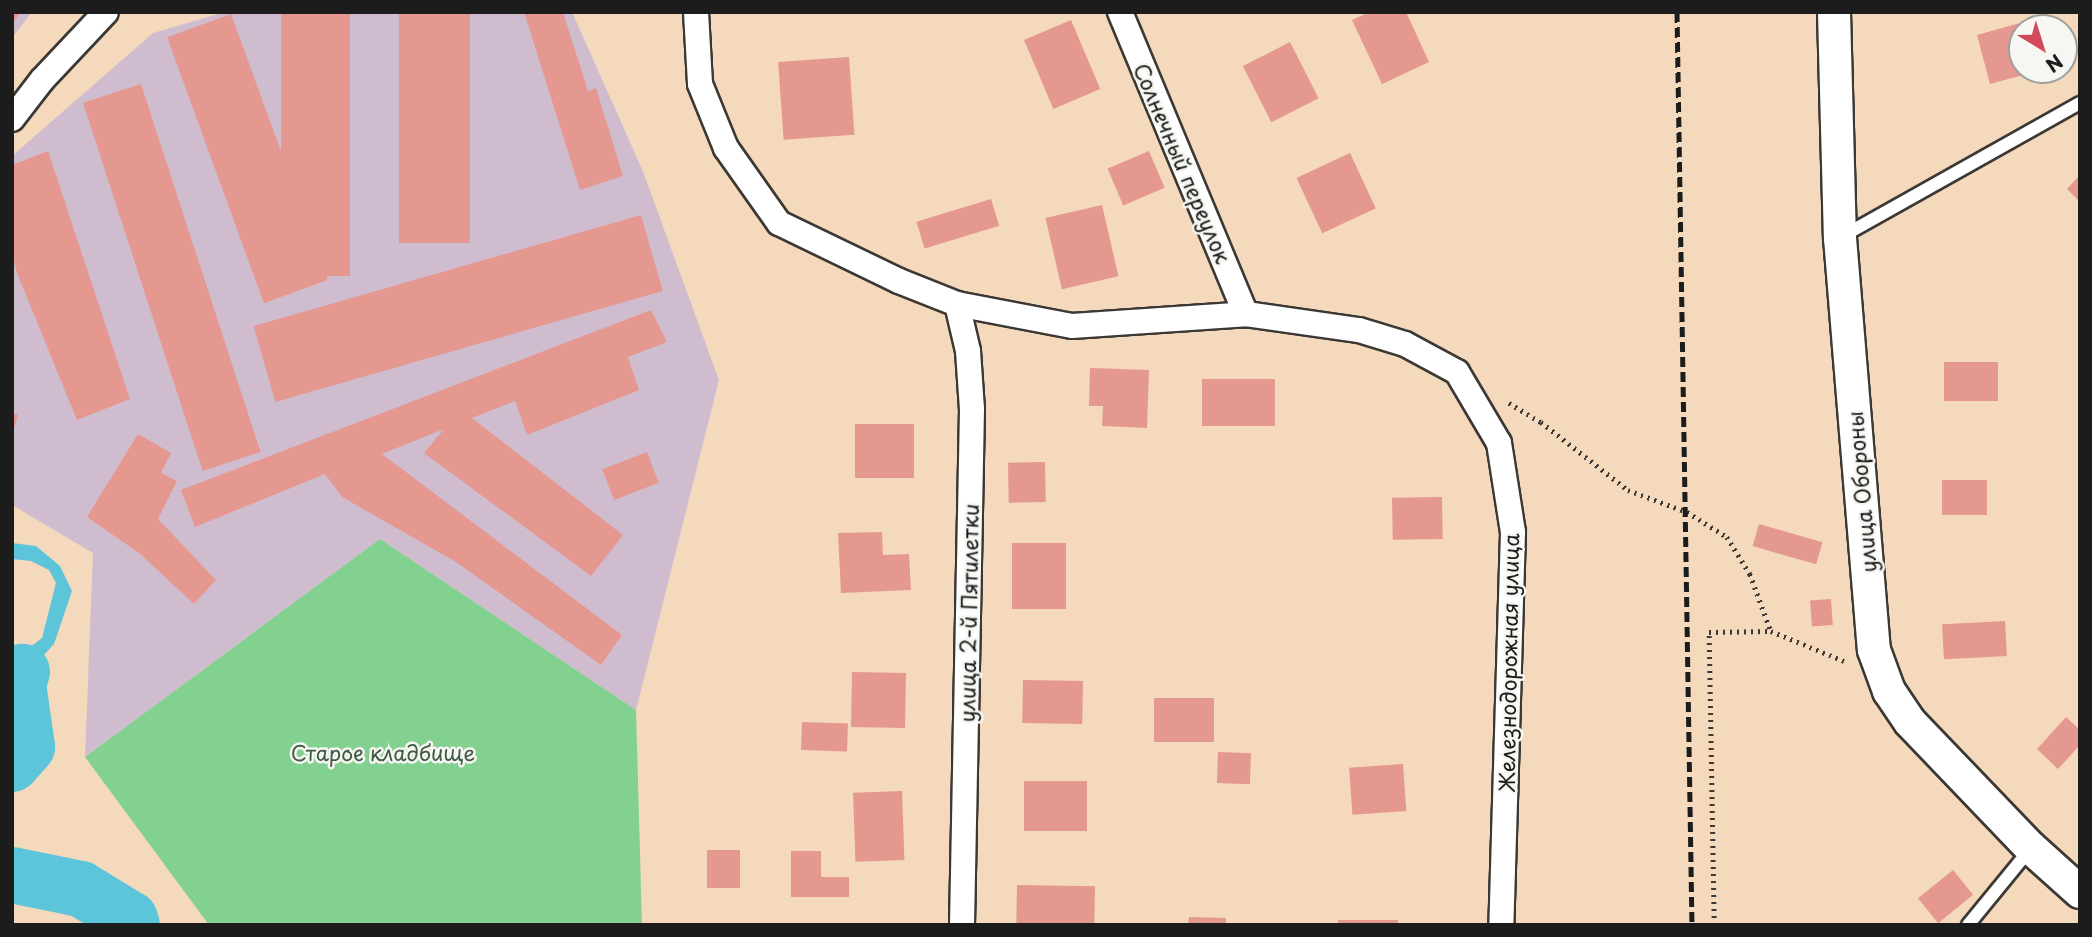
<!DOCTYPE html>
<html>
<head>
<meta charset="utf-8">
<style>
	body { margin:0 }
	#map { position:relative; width:2092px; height:937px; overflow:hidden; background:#f4d9bc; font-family:"Playpen Sans",sans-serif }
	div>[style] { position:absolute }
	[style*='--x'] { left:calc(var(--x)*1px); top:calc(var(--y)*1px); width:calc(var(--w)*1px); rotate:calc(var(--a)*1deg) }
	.industrial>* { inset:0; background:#cfbdcf }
	.green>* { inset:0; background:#82d191 }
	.water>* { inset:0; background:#5dc5da }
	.river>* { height:56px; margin:-28px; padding:0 28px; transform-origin:28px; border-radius:28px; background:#5dc5da }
	.building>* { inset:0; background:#e49890; transform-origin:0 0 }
	.path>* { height:4.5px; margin-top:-2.25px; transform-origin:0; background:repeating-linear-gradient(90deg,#3c3834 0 2px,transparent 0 7px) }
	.roads { filter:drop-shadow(2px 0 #3c3834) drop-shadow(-2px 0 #3c3834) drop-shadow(0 2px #3c3834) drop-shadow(0 -2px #3c3834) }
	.service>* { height:12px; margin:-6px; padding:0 6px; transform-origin:6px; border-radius:6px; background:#fff }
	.minor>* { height:24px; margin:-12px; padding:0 12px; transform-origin:12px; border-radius:12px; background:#fff }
	.tertiary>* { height:32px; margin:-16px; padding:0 16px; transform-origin:16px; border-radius:16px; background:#fff }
	.rail>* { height:5px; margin-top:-2.5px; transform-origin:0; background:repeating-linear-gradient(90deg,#1c1c1c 0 10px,transparent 0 15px) }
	span { translate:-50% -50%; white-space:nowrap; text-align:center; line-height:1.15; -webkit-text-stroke:5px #f6f6f2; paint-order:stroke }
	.street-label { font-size:21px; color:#1c1c1c }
	.park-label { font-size:21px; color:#405b45 }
	.frame { position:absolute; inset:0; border:14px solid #1c1c1c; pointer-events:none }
	.north { position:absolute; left:2008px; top:14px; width:70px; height:70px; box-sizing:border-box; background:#f6f6f2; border:2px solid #9f9f9c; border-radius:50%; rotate:142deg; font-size:19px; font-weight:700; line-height:28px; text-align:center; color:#1c1c1c }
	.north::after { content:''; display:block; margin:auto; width:24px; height:32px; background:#d1495b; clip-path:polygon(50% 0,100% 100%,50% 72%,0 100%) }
</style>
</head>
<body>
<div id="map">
	<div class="industrial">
		<i style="clip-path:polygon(12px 12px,32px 12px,12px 38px)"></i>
		<i style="clip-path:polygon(225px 12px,572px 12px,642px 169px,719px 380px,636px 710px,380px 539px,85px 757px,93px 553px,12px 505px,12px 156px,153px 33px)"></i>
	</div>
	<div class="green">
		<i style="clip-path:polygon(380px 539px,636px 710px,642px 925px,209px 925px,85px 757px)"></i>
	</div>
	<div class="water">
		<i style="clip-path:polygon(12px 543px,36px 546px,60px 566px,72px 591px,54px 644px,33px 667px,25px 691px,30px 721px,27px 747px,18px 731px,12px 712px,12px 676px,25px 651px,42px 638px,56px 583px,49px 570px,31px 561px,12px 559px)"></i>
	</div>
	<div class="river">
		<i style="--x:12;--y:764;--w:23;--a:-49"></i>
		<i style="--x:27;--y:747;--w:64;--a:-98.1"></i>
		<i style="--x:18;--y:684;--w:13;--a:-72"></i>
		<i style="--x:12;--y:875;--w:70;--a:11.5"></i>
		<i style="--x:81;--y:889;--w:57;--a:31.5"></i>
		<i style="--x:130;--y:919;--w:6;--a:72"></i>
	</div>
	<div class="building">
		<i style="clip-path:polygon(12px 12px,21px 12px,12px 24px)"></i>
		<i style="left:281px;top:12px;width:69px;height:264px"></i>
		<i style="left:399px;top:12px;width:71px;height:231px"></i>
		<i style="clip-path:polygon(524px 12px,563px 12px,588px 91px,596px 88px,623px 176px,580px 190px)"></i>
		<i style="clip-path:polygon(1370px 12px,1406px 12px,1429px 62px,1382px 84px,1352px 20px)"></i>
		<i style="left:231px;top:14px;width:283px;height:68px;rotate:70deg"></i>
		<i style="left:1071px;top:20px;width:75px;height:51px;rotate:67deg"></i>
		<i style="clip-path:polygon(2027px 21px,2029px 28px,2022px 28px,2022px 70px,2038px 71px,1990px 84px,1977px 35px)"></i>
		<i style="left:1290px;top:42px;width:63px;height:53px;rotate:63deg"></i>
		<i style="left:849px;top:57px;width:78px;height:71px;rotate:86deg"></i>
		<i style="left:141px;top:84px;width:387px;height:61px;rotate:72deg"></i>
		<i style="clip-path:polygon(48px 151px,130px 399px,77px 420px,17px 273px,12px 252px,12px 165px)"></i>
		<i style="left:1149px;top:151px;width:40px;height:45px;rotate:67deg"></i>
		<i style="left:1350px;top:153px;width:61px;height:59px;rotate:65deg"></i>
		<i style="clip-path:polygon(2080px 175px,2080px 202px,2067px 189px)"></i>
		<i style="left:991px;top:199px;width:28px;height:78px;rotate:73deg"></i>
		<i style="left:1102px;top:205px;width:73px;height:58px;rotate:77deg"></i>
		<i style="left:641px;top:215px;width:79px;height:403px;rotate:74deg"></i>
		<i style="clip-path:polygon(651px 310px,667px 342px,628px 357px,639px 390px,527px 435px,515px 401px,472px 418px,623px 535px,591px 576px,424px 453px,444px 429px,382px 454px,622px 635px,601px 665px,456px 562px,342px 497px,325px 474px,195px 527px,181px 490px)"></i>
		<i style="left:1944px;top:362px;width:54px;height:39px"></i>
		<i style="clip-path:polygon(1090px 368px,1149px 370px,1147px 428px,1102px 426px,1103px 406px,1089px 406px)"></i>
		<i style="left:1202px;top:379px;width:73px;height:47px"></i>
		<i style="clip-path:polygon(12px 413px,18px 415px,13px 432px,12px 432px)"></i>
		<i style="left:855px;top:424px;width:59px;height:54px"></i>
		<i style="clip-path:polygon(138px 434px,171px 453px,161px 473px,177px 481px,158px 519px,216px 580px,194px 604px,139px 553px,87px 517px)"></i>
		<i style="left:647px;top:452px;width:33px;height:48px;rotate:69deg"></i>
		<i style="left:1045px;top:462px;width:40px;height:37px;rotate:89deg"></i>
		<i style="left:1987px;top:480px;width:35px;height:45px;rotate:90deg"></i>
		<i style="left:1442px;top:497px;width:42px;height:50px;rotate:89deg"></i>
		<i style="left:1759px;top:524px;width:66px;height:23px;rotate:16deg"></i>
		<i style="clip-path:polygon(882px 532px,883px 555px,909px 554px,911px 590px,841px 593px,838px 533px)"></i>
		<i style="left:1012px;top:543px;width:54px;height:66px"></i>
		<i style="left:1831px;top:599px;width:26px;height:21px;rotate:86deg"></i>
		<i style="left:2005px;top:621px;width:35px;height:63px;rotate:87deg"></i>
		<i style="left:852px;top:672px;width:54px;height:55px;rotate:1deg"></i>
		<i style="left:1023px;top:680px;width:60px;height:43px;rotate:1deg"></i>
		<i style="left:1154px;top:698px;width:60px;height:44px"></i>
		<i style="clip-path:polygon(2066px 717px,2080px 730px,2080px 745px,2058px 769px,2037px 749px)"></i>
		<i style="left:802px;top:722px;width:46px;height:28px;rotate:2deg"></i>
		<i style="left:1218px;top:752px;width:33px;height:31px;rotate:2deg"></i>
		<i style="left:1403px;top:764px;width:47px;height:54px;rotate:86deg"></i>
		<i style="left:1024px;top:781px;width:63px;height:50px"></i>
		<i style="left:902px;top:791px;width:69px;height:49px;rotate:88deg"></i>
		<i style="left:707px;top:850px;width:33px;height:38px"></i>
		<i style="clip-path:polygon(791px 851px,821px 851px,821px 877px,849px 877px,849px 897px,791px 897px)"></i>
		<i style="left:1953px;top:870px;width:32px;height:45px;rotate:51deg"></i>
		<i style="left:1017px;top:885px;width:78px;height:40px;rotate:1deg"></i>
		<i style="clip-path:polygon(1189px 917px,1226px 918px,1226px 925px,1188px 925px)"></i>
		<i style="left:1338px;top:920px;width:60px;height:5px"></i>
	</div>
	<div class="path">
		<i style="--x:1509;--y:403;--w:37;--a:31"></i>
		<i style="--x:1541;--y:422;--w:110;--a:38"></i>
		<i style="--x:1628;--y:490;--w:63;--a:20.4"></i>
		<i style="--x:1687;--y:512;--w:47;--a:32"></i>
		<i style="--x:1727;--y:537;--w:44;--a:58.1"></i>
		<i style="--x:1750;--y:574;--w:61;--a:69.8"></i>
		<i style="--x:1714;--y:925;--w:293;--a:-91"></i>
		<i style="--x:1709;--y:632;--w:62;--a:-0.9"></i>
		<i style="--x:1771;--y:631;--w:79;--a:22.3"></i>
	</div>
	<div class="roads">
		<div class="service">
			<i style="--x:1841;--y:237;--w:274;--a:-29.3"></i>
			<i style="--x:1968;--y:925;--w:99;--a:-50.7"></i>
		</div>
		<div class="minor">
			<i style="--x:696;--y:12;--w:72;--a:86.8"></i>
			<i style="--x:700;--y:84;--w:69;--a:67.9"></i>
			<i style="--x:726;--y:148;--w:92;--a:54.8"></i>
			<i style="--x:779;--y:223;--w:133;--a:25.8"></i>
			<i style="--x:899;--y:281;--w:62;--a:21.6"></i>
			<i style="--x:957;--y:304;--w:117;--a:10.8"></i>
			<i style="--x:1072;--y:326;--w:174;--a:-3.9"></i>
			<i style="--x:1246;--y:314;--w:114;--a:8.1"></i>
			<i style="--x:1359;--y:330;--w:48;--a:16.9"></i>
			<i style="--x:1405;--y:344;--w:59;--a:28.3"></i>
			<i style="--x:1457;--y:372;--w:82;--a:59.4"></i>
			<i style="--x:1499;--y:443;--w:90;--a:81.1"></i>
			<i style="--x:1513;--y:532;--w:393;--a:91.7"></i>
			<i style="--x:1120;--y:12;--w:327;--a:67.4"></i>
			<i style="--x:12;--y:119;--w:49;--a:-52.4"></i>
			<i style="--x:42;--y:80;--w:93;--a:-46.7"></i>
			<i style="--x:957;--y:304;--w:48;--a:76.8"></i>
			<i style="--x:968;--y:351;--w:58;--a:86.1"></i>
			<i style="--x:972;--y:409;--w:516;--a:91.11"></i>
		</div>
		<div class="tertiary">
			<i style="--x:1834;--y:12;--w:226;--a:88.5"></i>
			<i style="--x:1840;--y:238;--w:413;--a:85.3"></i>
			<i style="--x:1874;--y:650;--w:44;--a:69.9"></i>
			<i style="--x:1889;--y:691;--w:37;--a:56"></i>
			<i style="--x:1910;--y:722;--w:175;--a:46.2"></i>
			<i style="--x:2031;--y:848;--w:66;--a:41.9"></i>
		</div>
	</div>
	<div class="rail">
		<i style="--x:1677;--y:12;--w:913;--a:89.06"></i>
	</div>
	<div class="street-label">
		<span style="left:1183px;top:163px;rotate:67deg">Солнечный переулок</span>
		<span style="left:1861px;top:492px;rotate:-95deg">улица Обороны</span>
		<span style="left:968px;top:613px;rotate:-89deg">улица 2-й Пятилетки</span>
		<span style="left:1508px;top:663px;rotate:-89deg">Железнодорожная улица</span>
	</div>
	<div class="park-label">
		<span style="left:383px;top:752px">Старое кладбище</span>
	</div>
	<div class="frame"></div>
	<div class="north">N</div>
</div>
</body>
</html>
